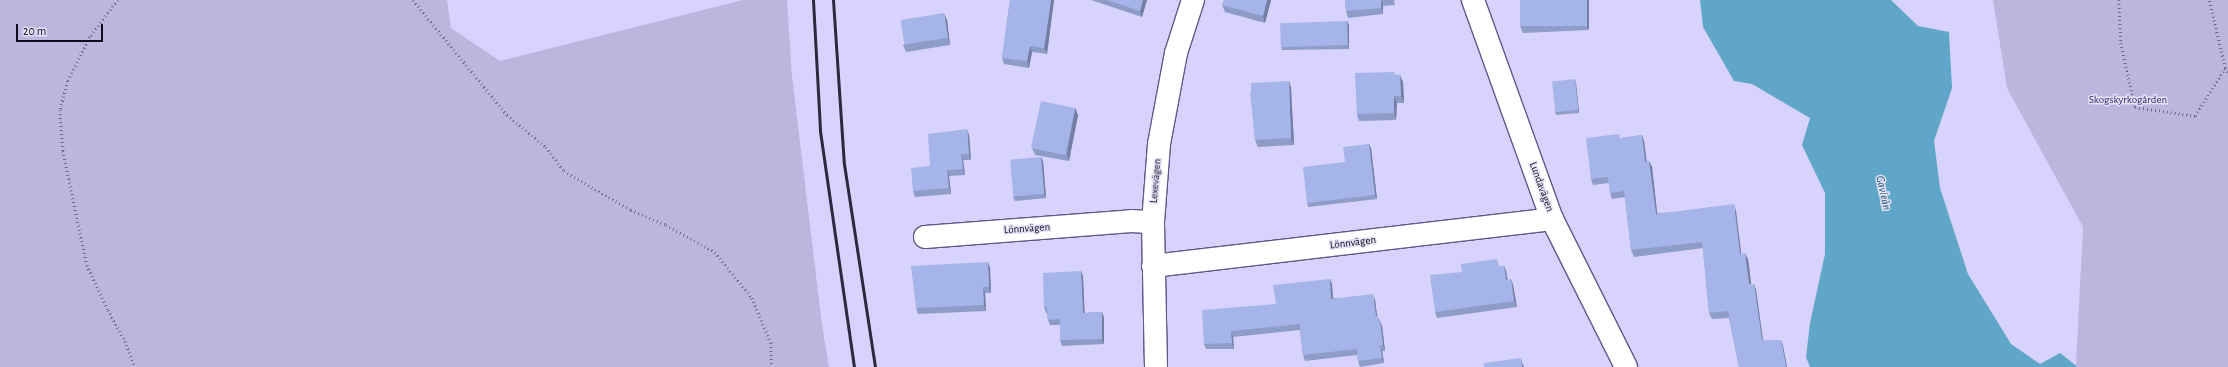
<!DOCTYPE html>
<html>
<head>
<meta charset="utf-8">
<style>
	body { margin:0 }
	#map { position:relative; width:2228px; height:367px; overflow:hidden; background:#d8d2fe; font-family:"Alegreya Sans",sans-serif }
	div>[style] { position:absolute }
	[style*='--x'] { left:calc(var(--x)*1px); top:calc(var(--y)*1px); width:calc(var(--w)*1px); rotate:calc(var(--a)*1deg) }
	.green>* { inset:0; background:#bcb6de }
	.water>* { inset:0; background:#5fa6c9 }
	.path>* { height:2.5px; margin-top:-1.25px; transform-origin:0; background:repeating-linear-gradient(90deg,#706b8b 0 1px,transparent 0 4px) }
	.roads { filter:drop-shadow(1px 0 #605888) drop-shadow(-1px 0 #605888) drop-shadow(0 1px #605888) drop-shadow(0 -1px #605888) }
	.minor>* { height:22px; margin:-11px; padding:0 11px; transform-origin:11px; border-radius:11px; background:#fff }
	.tertiary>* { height:22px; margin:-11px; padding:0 11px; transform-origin:11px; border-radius:11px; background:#fff }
	.rail>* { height:3px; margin:-1.5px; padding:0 1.5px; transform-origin:1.5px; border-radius:1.5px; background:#2c283e }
	.wall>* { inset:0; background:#8e9cc8 }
	.shaded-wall>* { inset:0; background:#747fa3 }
	.building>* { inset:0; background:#a5b5e9; transform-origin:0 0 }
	span { translate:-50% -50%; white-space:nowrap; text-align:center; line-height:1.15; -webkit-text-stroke:3px #e5e2f8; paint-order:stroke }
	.park-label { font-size:11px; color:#362269 }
	.street-label { font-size:11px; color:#100c1f }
	.water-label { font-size:12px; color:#1b546d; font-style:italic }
	.scale { position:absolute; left:16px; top:24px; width:87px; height:18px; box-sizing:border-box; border:2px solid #100c1f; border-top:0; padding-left:5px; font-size:12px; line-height:14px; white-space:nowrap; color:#100c1f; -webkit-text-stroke:3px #e5e2f8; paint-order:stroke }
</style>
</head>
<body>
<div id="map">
	<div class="green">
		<i style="clip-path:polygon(0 0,447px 0,451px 28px,500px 61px,743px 0,787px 0,792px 76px,822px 325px,829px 367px,0 367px)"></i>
		<i style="clip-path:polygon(1993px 0,2228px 0,2228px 367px,2078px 367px,2076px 364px,2083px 227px,2007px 88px)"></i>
	</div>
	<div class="water">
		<i style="clip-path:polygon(1700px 0,1891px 0,1918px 26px,1949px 32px,1952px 88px,1934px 141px,1940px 188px,1968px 274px,2011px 344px,2040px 364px,2060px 353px,2078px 367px,1810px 367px,1806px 357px,1810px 323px,1825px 254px,1825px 193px,1802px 145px,1810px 118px,1752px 84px,1734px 81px,1703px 27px)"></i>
	</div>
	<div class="path">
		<i style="--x:118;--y:0;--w:46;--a:127.1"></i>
		<i style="--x:90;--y:37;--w:49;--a:116.6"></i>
		<i style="--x:68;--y:81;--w:30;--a:105"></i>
		<i style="--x:60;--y:110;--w:41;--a:85.8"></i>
		<i style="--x:63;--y:151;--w:116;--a:78.1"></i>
		<i style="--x:87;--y:265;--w:50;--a:65"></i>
		<i style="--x:108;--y:310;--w:35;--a:61"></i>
		<i style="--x:125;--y:341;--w:28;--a:69"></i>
		<i style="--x:413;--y:0;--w:149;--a:50.7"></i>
		<i style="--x:507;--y:115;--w:50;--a:39.4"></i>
		<i style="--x:546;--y:147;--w:30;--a:53"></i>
		<i style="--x:564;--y:171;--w:78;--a:30.2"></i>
		<i style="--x:631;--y:210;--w:38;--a:23"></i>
		<i style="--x:666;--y:225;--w:56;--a:28.9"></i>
		<i style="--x:715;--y:252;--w:59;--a:51.2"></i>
		<i style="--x:752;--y:298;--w:49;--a:67.1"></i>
		<i style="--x:771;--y:343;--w:24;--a:88"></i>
		<i style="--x:2119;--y:0;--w:43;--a:87.3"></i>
		<i style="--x:2121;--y:43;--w:66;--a:77.7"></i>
		<i style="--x:2135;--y:107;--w:61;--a:8.5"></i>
		<i style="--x:2195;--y:116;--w:57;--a:-58"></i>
		<i style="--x:2225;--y:68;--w:70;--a:-103.2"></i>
		<i style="--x:2225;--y:68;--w:5;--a:53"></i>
	</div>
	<div class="roads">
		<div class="minor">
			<i style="--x:1473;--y:0;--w:233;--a:70.2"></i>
			<i style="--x:1552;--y:219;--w:165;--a:63.4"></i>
			<i style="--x:925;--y:237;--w:207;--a:-4.4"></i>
			<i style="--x:1131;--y:221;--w:22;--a:3"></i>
			<i style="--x:1153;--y:266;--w:402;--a:-6.7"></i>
		</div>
		<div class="tertiary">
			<i style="--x:1156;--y:367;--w:145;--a:-91.2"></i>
			<i style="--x:1153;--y:222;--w:78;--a:-85.6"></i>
			<i style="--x:1159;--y:144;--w:93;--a:-79.4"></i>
			<i style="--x:1176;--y:53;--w:56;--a:-72.2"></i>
		</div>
	</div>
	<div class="rail">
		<i style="--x:813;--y:0;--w:131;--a:86.9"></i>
		<i style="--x:820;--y:131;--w:238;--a:81.8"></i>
		<i style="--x:833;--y:0;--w:164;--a:86.2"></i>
		<i style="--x:844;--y:164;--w:205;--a:81.3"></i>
	</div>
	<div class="wall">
		<i style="clip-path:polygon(1010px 0,1054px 0,1047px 54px,1032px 52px,1029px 68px,1004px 64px,1002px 58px)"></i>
		<i style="clip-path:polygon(1091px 0,1147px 0,1142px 17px)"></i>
		<i style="clip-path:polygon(1224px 0,1271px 0,1265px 23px,1225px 12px,1222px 5px)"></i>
		<i style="clip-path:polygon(1345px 0,1394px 0,1395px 5px,1383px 6px,1383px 14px,1348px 18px,1346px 11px)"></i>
		<i style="clip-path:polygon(1520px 0,1589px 0,1589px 30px,1523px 33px,1520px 26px)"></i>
		<i style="clip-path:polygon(947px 20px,950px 45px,906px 52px,903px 45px)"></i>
		<i style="clip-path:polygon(1347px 21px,1349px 25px,1349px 49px,1282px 50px,1281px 46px)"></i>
		<i style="clip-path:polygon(1394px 74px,1403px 82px,1404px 103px,1397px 103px,1396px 120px,1359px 121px,1357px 114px)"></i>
		<i style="clip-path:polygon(1289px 81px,1291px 88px,1294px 145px,1258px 147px,1255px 140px,1251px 92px)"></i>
		<i style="clip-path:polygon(1576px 83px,1579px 113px,1556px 115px,1555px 112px)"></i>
		<i style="clip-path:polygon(1075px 108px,1078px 115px,1069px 161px,1035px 155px,1032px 148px)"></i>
		<i style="clip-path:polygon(969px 135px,971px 160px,963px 160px,965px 175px,949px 176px,951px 194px,915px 197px,913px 191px,930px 166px)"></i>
		<i style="clip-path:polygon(1642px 135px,1644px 141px,1647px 162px,1649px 161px,1652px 167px,1657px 213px,1736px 211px,1741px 254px,1748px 259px,1751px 284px,1754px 284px,1756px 290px,1763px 340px,1781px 340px,1783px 346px,1787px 367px,1739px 367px,1729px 318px,1712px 319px,1709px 313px,1703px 248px,1634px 257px,1631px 250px,1625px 197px,1612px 199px,1610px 193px,1609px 183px,1593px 185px,1591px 179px,1621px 138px)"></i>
		<i style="clip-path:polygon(1369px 144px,1371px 148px,1377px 199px,1308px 207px,1307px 203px,1345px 162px)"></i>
		<i style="clip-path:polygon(1041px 157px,1043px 161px,1046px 198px,1015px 201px,1013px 197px)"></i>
		<i style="clip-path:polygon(988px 262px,990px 268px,991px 293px,985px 293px,986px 311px,918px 314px,916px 308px)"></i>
		<i style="clip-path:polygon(1504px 266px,1506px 271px,1508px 280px,1511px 279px,1513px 285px,1517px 307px,1437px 318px,1435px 312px,1462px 272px)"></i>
		<i style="clip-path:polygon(1081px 271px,1083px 276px,1084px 313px,1102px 312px,1104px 318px,1104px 344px,1062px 346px,1060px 340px,1060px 325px,1050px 325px,1048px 320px,1047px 313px,1046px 313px,1044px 307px)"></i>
		<i style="clip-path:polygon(1330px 279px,1332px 284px,1333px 298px,1375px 300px,1377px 315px,1380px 321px,1382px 326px,1385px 351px,1382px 351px,1384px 363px,1360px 367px,1358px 361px,1357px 355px,1305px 361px,1303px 355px,1300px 330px,1233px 337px,1234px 349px,1206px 349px,1204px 344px,1276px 304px)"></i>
	</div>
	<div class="shaded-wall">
		<i style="clip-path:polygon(1051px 0,1054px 0,1047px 54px,1044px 48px)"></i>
		<i style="clip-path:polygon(1143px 0,1147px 0,1142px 17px,1140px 11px)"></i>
		<i style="clip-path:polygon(1267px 0,1271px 0,1265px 23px,1263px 16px)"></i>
		<i style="clip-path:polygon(1381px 0,1383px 6px,1383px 14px,1381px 8px)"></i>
		<i style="clip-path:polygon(1587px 0,1589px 0,1589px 30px,1586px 24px)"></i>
		<i style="clip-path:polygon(944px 13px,947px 20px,950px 45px,948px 38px)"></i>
		<i style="clip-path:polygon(1347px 21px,1349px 25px,1349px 49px,1348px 45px)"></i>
		<i style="clip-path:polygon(1030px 46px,1032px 52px,1029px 68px,1027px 61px)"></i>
		<i style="clip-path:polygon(1400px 75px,1403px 82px,1404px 103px,1401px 96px)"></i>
		<i style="clip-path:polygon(1575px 79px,1576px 83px,1579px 113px,1578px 110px)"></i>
		<i style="clip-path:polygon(1289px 81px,1291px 88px,1294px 145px,1291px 138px)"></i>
		<i style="clip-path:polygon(1394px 96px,1397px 103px,1396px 120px,1394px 113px)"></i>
		<i style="clip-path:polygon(1075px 108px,1078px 115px,1069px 161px,1067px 154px)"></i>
		<i style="clip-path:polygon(967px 129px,969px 135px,971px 160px,969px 154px)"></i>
		<i style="clip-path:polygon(1642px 135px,1644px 141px,1647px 168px,1645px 162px)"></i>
		<i style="clip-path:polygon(1369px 144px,1371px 148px,1377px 199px,1375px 195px)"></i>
		<i style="clip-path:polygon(961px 154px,963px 160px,965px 175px,963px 169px)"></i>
		<i style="clip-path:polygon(1041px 157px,1043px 161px,1046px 198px,1044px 194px)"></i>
		<i style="clip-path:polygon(1649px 161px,1652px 167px,1658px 220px,1656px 214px)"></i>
		<i style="clip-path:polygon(947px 170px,949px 176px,951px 194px,949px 188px)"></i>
		<i style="clip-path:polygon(1734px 204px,1736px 211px,1742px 260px,1740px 254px)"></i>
		<i style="clip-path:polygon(1745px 253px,1748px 259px,1752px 290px,1749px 284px)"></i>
		<i style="clip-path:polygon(988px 262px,990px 268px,991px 293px,989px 287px)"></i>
		<i style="clip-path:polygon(1504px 266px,1506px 271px,1508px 285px,1506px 280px)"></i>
		<i style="clip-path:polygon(1081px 271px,1083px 276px,1085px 319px,1083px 313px)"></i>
		<i style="clip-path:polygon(1330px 279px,1332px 284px,1333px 304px,1331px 299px)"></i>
		<i style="clip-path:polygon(1511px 279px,1513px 285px,1517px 307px,1514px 301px)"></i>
		<i style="clip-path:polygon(1754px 284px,1756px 290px,1764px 347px,1762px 340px)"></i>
		<i style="clip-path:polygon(983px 287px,985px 293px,986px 311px,984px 305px)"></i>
		<i style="clip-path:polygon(1373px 294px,1375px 300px,1378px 322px,1376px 316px)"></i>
		<i style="clip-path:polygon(1102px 312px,1104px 318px,1104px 344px,1102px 339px)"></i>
		<i style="clip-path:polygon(1380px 321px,1382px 326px,1385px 351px,1383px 345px)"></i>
		<i style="clip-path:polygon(1231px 331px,1233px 337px,1234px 349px,1232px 343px)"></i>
		<i style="clip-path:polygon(1781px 340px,1783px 346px,1787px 367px,1786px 366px)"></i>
		<i style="clip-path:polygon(1380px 346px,1382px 351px,1384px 363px,1382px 358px)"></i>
		<i style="clip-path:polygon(1521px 358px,1523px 365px,1524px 367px,1522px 367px)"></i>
	</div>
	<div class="building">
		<i style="clip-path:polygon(1010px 0,1051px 0,1044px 48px,1030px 46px,1027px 61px,1002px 58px)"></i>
		<i style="clip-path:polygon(1107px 0,1143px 0,1140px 11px)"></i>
		<i style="clip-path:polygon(1224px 0,1267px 0,1263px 16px,1222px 5px)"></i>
		<i style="clip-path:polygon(1345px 0,1381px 0,1381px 8px,1346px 11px)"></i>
		<i style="left:1520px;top:0;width:67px;height:26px"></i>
		<i style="left:944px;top:13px;width:25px;height:44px;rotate:81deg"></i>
		<i style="left:1347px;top:21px;width:24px;height:67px;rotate:88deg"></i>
		<i style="clip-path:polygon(1394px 72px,1394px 74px,1400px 75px,1401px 96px,1394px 96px,1394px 113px,1357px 114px,1355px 73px)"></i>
		<i style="left:1575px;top:79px;width:31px;height:23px;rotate:84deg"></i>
		<i style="clip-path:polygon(1289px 81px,1291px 138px,1255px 140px,1250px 92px,1251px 92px,1251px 83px)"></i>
		<i style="left:1041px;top:101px;width:35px;height:48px;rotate:12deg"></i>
		<i style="clip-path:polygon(967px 129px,969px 154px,961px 154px,963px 169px,947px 170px,949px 188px,913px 191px,911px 168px,930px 166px,928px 134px)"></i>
		<i style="clip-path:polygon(1619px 134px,1620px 138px,1642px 135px,1645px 162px,1649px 161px,1656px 214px,1734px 204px,1740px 254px,1745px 253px,1749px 284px,1754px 284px,1762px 340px,1781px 340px,1786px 366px,1783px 367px,1739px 367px,1728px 311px,1709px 313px,1702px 242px,1631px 250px,1624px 191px,1610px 193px,1608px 177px,1591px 179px,1586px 138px)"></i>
		<i style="clip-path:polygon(1369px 144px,1375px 195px,1307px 203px,1303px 167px,1345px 162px,1343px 147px)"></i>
		<i style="left:1041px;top:157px;width:37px;height:31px;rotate:85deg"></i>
		<i style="clip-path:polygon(1497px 259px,1499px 266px,1504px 266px,1506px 280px,1511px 279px,1514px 301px,1435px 312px,1430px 275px,1462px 272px,1461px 264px)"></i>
		<i style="clip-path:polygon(988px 262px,989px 287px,983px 287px,984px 305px,916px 308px,911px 266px)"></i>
		<i style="clip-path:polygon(1081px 271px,1083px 313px,1102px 312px,1102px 339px,1060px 340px,1060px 319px,1048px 320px,1047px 307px,1044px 307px,1043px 273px)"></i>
		<i style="clip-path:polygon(1330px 279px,1331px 299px,1373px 294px,1376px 316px,1378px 315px,1378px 321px,1380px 321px,1383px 345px,1380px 346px,1382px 358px,1358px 361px,1357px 349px,1303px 355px,1300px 324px,1231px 331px,1232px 343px,1204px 344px,1202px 310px,1276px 304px,1273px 285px)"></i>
		<i style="clip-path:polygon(1521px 358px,1522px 367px,1484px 367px,1484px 363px)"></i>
	</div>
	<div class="park-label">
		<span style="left:2128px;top:100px">Skogskyrkogården</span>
	</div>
	<div class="street-label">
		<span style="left:1156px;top:181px;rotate:-85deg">Lexevägen</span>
		<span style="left:1541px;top:187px;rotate:70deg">Lundavägen</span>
		<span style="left:1027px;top:229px;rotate:-4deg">Lönnvägen</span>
		<span style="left:1353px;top:243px;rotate:-7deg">Lönnvägen</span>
	</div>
	<div class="water-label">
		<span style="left:1883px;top:193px;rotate:78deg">Gavleån</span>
	</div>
	<div class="scale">20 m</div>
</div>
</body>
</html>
